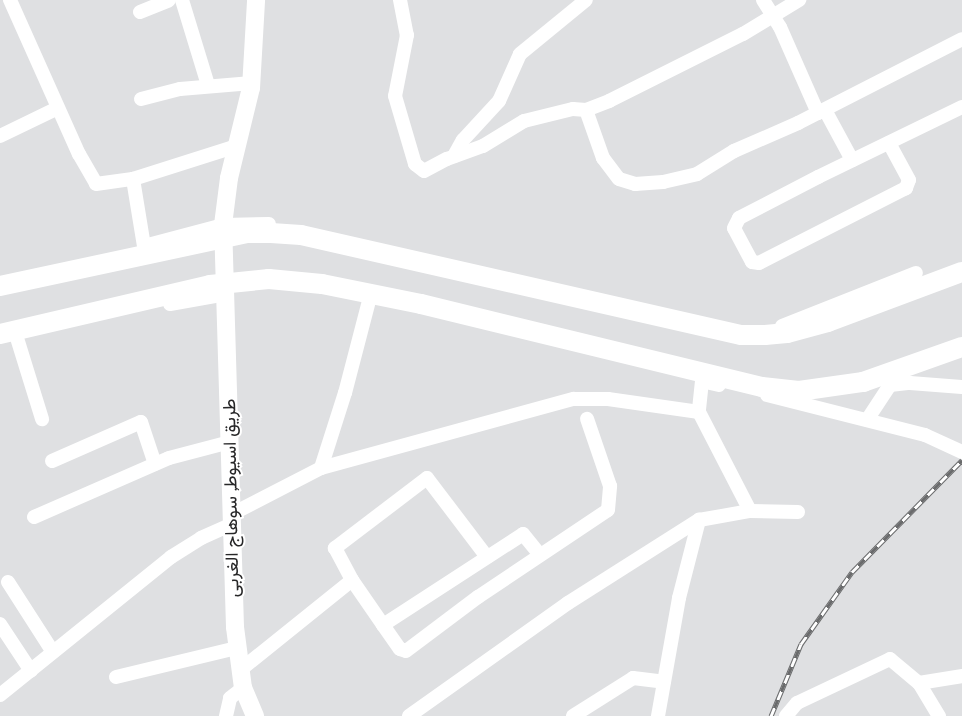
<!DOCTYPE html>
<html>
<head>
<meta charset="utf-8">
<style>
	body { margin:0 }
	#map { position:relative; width:962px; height:716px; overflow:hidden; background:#dfe0e2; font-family:"PT Sans",Vazirmatn,sans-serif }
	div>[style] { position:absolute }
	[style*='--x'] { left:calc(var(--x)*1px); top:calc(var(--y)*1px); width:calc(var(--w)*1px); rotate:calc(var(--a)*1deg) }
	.minor>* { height:14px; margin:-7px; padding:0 7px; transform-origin:7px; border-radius:7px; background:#fff }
	.major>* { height:18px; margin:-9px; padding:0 9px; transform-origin:9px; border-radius:9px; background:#fff }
	.highway>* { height:20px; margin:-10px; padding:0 10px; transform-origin:10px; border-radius:10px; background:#fff }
	.rail>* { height:5px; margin-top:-2.5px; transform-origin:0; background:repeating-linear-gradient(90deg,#fff 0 9px,#6a6b6c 0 18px); box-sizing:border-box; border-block:1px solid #6a6b6c }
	span { translate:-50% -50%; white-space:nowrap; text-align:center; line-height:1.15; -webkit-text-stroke:4px #fff; paint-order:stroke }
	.street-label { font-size:18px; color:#272728 }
</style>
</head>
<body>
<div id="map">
	<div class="minor">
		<i style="--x:10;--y:0;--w:169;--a:65.9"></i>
		<i style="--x:79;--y:154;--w:34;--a:60"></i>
		<i style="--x:96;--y:184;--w:37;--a:-8"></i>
		<i style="--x:133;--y:179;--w:109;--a:-17.6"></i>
		<i style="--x:182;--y:0;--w:89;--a:73"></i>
		<i style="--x:400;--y:0;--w:36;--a:79"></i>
		<i style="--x:407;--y:35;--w:62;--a:101.1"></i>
		<i style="--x:395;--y:96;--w:71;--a:73.6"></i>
		<i style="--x:415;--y:164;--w:11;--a:38"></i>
		<i style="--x:424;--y:171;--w:26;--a:-28"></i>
		<i style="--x:447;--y:159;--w:38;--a:-20"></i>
		<i style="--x:483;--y:146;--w:48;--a:-31.4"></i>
		<i style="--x:524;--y:121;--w:50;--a:-13.8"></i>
		<i style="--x:573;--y:109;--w:13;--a:4"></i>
		<i style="--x:586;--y:110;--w:25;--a:-21"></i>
		<i style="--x:609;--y:101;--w:150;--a:-26.6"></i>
		<i style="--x:743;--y:34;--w:66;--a:-31.3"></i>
		<i style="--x:763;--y:0;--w:32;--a:58"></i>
		<i style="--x:780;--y:27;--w:94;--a:66.2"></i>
		<i style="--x:140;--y:12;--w:31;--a:-22"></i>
		<i style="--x:141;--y:99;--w:40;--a:-14.4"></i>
		<i style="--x:180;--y:89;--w:72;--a:-4.8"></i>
		<i style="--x:586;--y:110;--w:51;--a:70.5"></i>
		<i style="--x:603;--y:158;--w:26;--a:53"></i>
		<i style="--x:619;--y:179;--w:17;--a:17"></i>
		<i style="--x:635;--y:184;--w:28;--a:-4"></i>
		<i style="--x:663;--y:182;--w:35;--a:-13"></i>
		<i style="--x:697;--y:174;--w:44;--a:-31.9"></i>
		<i style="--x:734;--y:151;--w:70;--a:-23.6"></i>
		<i style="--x:798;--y:123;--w:184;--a:-27.1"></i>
		<i style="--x:825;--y:110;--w:57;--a:61.6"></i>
		<i style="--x:0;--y:136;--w:64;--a:-25.8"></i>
		<i style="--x:889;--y:143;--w:42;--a:61.6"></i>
		<i style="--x:909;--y:180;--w:9;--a:111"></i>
		<i style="--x:906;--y:188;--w:165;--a:153"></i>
		<i style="--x:759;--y:263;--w:7;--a:-172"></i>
		<i style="--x:752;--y:262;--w:38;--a:-118"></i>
		<i style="--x:734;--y:228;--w:11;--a:-63"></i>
		<i style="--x:739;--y:218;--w:89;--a:-27.4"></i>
		<i style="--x:818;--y:177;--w:160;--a:-25.9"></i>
		<i style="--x:454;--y:156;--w:18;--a:-61"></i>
		<i style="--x:463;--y:140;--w:53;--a:-47.3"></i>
		<i style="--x:499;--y:101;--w:51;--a:-65.9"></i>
		<i style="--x:520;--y:54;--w:85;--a:-39.3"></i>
		<i style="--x:133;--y:179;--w:68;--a:80.7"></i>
		<i style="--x:144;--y:246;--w:82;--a:-14.9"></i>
		<i style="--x:223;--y:225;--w:46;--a:-1.2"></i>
		<i style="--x:170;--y:304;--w:57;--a:-10.1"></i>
		<i style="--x:782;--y:326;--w:144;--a:-21.6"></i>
		<i style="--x:17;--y:338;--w:85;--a:72.8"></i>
		<i style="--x:719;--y:385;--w:17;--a:-167"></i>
		<i style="--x:702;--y:381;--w:31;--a:96"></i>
		<i style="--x:699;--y:412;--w:111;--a:62.7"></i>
		<i style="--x:767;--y:395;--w:163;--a:14.2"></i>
		<i style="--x:925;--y:435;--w:41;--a:24.7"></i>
		<i style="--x:867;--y:420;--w:42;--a:-56.7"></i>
		<i style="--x:890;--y:385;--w:20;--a:-6"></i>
		<i style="--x:910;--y:383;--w:52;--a:4.4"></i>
		<i style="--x:52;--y:461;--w:97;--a:-23.7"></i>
		<i style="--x:141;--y:422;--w:44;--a:71.6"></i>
		<i style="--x:321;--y:468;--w:79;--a:-72.3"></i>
		<i style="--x:345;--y:393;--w:95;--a:-75.4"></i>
		<i style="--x:232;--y:514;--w:100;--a:-27.3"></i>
		<i style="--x:321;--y:468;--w:262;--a:-15.3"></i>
		<i style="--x:574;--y:399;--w:34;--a:0"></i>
		<i style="--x:608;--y:399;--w:92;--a:8.1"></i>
		<i style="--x:34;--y:517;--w:147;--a:-23.6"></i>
		<i style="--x:169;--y:458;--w:63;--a:-14.7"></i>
		<i style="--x:487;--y:557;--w:99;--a:-127.2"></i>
		<i style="--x:427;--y:478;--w:116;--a:142.7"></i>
		<i style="--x:335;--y:548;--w:36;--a:62"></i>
		<i style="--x:352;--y:580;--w:55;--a:55.4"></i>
		<i style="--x:383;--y:625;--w:29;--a:55"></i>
		<i style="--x:400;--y:649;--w:6;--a:18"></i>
		<i style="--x:406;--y:651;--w:90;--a:-36.9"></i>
		<i style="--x:478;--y:597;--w:156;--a:-33.8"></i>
		<i style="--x:608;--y:510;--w:24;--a:-85"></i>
		<i style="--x:610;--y:486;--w:71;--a:-108.9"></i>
		<i style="--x:8;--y:582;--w:83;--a:57.3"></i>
		<i style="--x:0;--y:624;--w:56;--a:56.6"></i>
		<i style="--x:383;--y:625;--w:167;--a:-33"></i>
		<i style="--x:523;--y:534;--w:26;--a:51"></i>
		<i style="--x:239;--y:671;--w:145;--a:-38.8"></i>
		<i style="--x:116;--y:677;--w:124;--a:-13.5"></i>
		<i style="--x:919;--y:683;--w:44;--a:-9.2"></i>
		<i style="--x:0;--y:695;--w:220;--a:-38.9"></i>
		<i style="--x:171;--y:557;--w:36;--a:-32"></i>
		<i style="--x:201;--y:538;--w:34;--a:-24"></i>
		<i style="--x:226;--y:716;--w:18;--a:-77"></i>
		<i style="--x:230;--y:698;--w:16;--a:-38"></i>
		<i style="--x:409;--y:716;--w:195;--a:-35.4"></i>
		<i style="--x:568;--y:603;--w:155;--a:-32.4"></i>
		<i style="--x:573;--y:716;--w:71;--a:-32.3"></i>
		<i style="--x:633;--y:678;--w:31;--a:7"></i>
		<i style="--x:658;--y:716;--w:120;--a:-79.9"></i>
		<i style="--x:679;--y:598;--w:81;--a:-75.6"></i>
		<i style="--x:699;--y:520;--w:52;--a:-10"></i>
		<i style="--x:750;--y:511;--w:48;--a:1.2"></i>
		<i style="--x:786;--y:716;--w:17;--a:-50"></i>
		<i style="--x:797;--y:703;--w:103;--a:-25.3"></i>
		<i style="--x:890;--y:659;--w:38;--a:40"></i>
		<i style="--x:919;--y:683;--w:39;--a:59"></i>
	</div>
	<div class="major">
		<i style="--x:255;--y:716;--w:30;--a:-113"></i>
		<i style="--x:243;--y:688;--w:62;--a:-97.5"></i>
		<i style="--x:235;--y:627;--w:402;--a:-91.7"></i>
		<i style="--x:223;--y:225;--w:47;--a:-82.7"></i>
		<i style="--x:229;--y:178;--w:93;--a:-76.3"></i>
		<i style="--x:251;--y:88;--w:88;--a:-86.7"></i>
	</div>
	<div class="highway">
		<i style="--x:0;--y:286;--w:254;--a:-12.1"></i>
		<i style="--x:248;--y:233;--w:23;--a:0"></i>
		<i style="--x:271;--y:233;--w:30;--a:4"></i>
		<i style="--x:301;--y:235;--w:451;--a:12.8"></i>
		<i style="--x:741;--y:335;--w:24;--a:0"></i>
		<i style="--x:765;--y:335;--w:22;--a:-5"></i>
		<i style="--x:787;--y:333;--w:42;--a:-15"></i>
		<i style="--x:828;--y:322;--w:143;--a:-20.5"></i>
		<i style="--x:0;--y:334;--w:216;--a:-13.1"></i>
		<i style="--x:210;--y:285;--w:59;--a:-5.8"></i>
		<i style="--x:269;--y:279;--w:53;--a:5.4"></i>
		<i style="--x:322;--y:284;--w:101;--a:11.4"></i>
		<i style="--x:421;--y:304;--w:351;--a:13.7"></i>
		<i style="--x:762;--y:387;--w:37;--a:6"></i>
		<i style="--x:799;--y:391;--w:65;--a:-8"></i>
		<i style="--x:863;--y:382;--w:105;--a:-19.5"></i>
	</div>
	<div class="rail">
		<i style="--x:771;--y:716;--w:78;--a:-67.4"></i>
		<i style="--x:801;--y:644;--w:88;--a:-54.7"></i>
		<i style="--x:852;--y:572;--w:157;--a:-45.5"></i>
	</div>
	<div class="street-label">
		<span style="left:231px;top:498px;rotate:-91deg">طريق اسيوط, سوهاج الغربى</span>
	</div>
</div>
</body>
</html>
